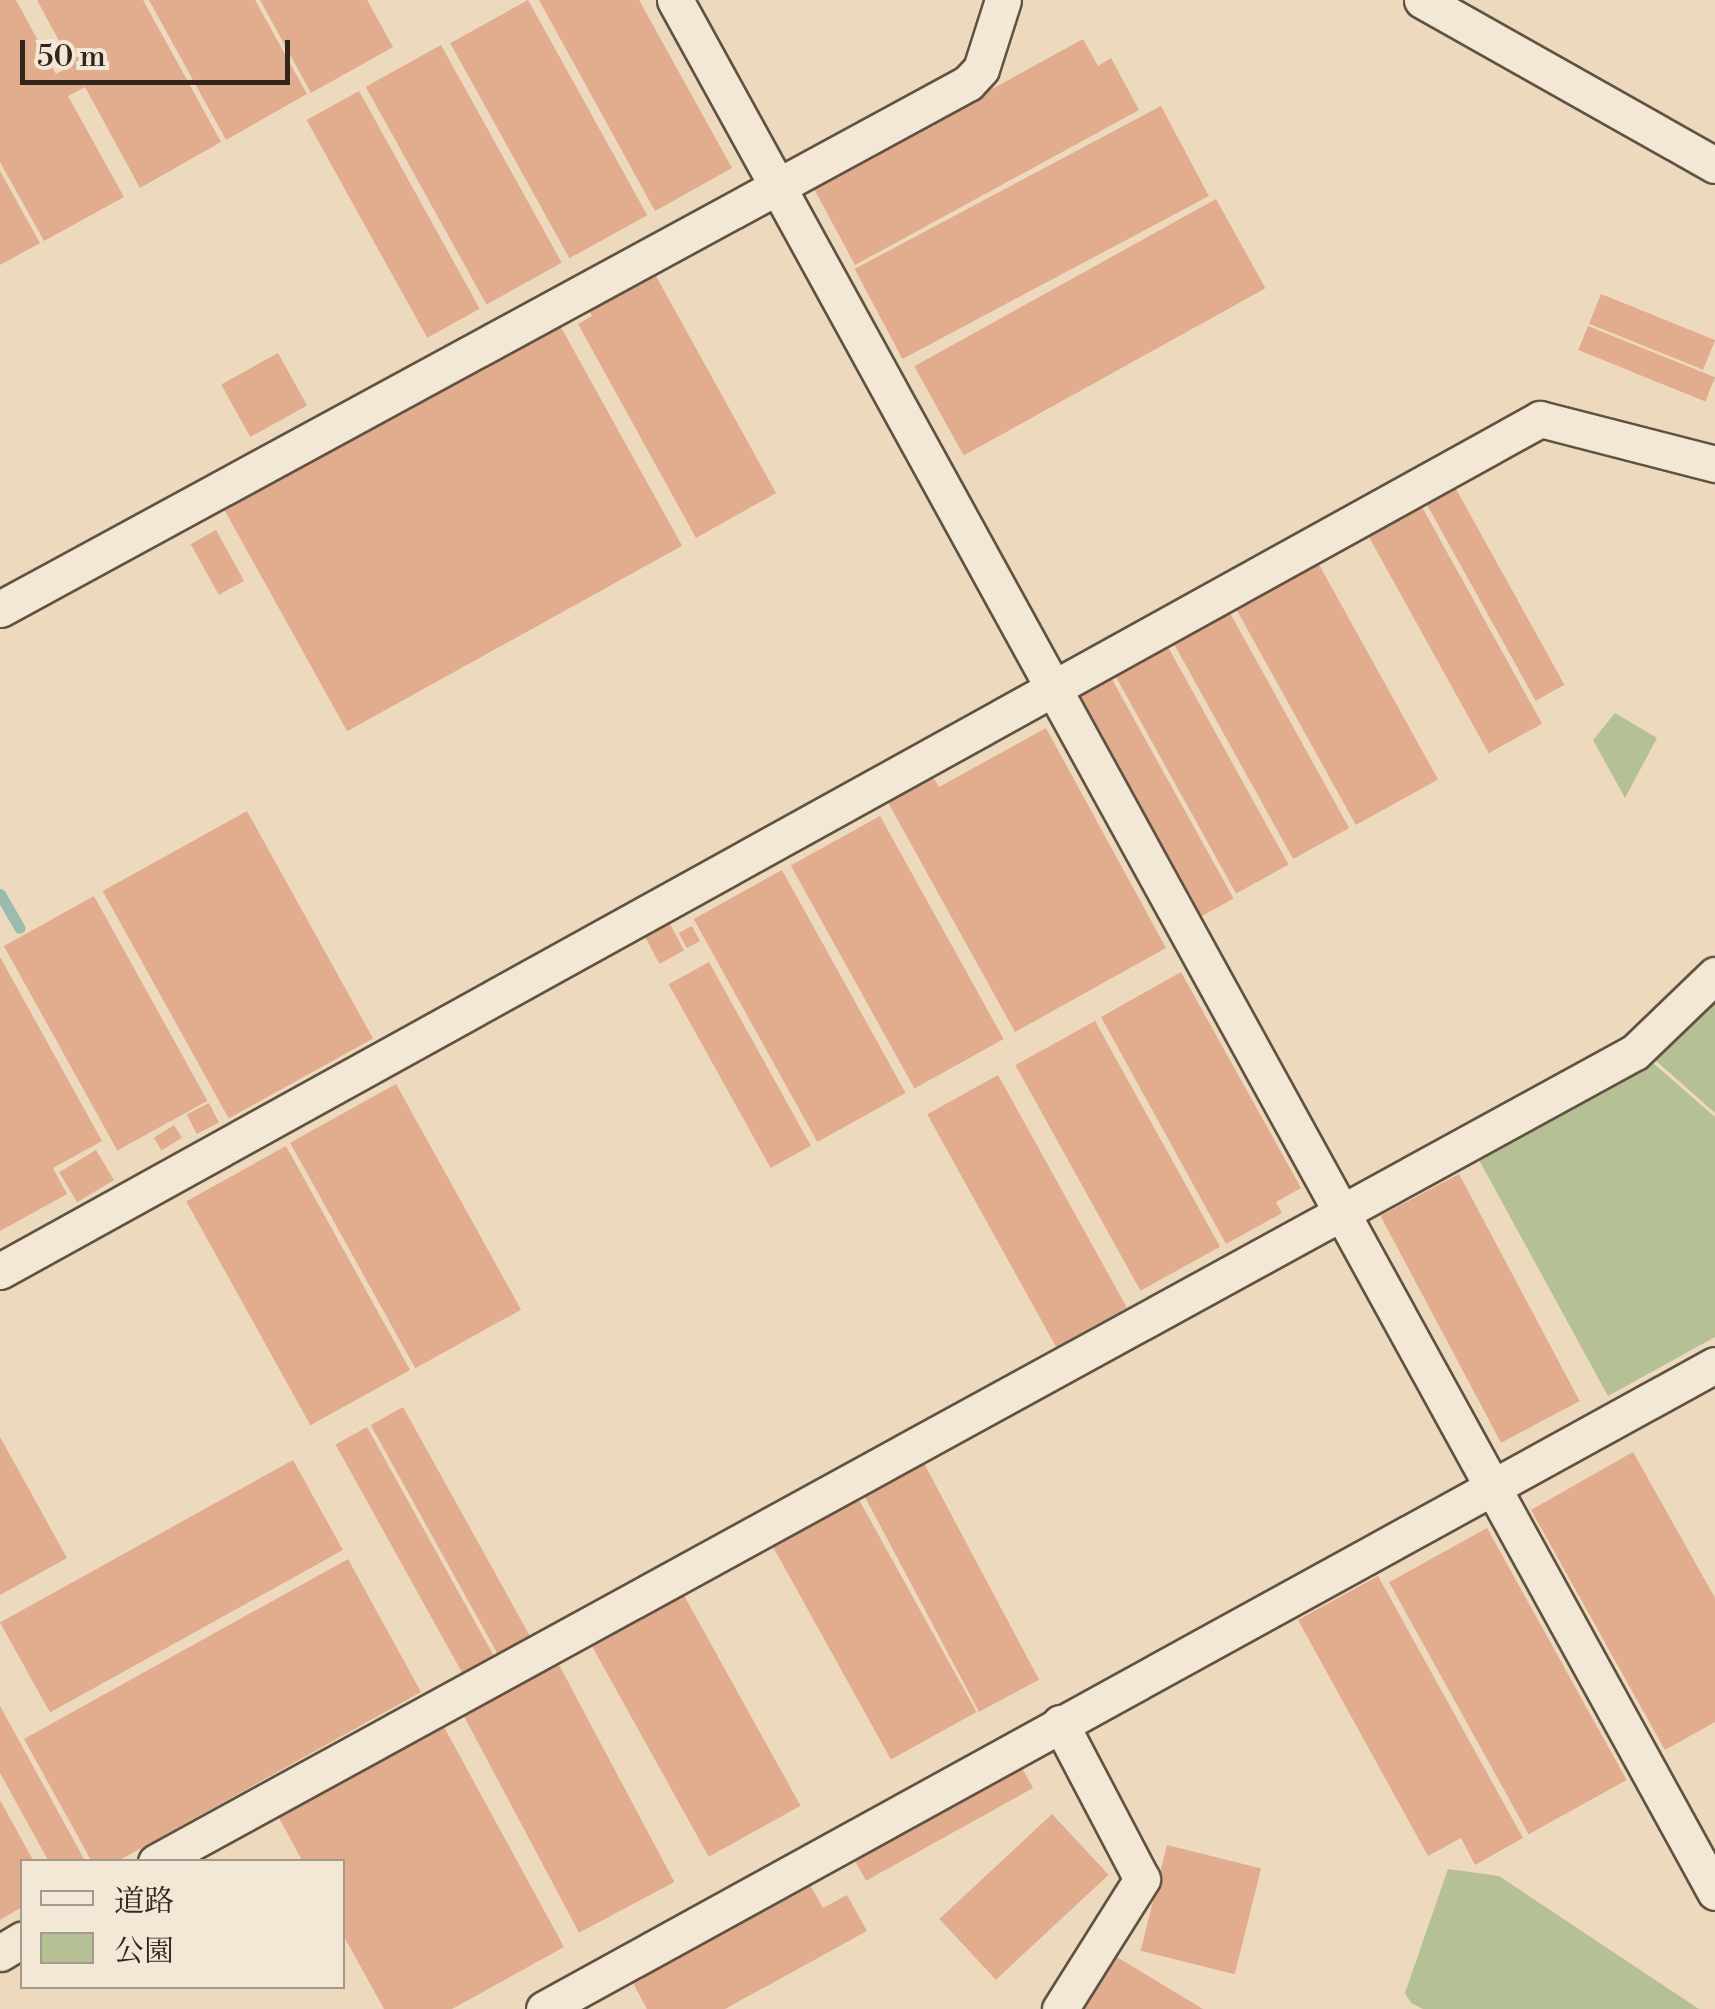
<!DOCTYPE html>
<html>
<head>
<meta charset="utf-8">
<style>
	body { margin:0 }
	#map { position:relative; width:1715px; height:2009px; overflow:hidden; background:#eddabe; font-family:"Libre Bodoni","Noto Serif JP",serif }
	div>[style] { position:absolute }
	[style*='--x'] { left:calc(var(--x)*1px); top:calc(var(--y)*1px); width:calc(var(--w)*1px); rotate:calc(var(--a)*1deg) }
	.green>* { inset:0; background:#b5c094 }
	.stream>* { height:11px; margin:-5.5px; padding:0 5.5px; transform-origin:5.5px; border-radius:5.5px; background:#9abbad }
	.building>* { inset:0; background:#e2ac8e; transform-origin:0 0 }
	.roads { filter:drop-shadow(2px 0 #605342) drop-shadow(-2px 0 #605342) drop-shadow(0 2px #605342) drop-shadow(0 -2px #605342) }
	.minor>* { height:35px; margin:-17.5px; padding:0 17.5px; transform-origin:17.5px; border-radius:17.5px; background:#f3e7d5 }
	span { translate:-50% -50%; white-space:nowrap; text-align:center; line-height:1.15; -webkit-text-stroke:8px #f3e7d5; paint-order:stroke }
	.legend { position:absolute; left:20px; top:1859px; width:325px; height:130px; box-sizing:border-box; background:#f3e7d5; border:2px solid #a59a8a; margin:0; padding:12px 18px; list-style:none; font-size:30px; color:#312619 }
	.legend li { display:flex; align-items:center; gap:20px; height:50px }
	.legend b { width:50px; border:2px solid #a59a8a }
	.scale { position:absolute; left:20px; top:40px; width:270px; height:45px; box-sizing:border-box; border:5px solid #312619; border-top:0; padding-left:12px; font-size:30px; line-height:35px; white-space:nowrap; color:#312619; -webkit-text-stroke:8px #f3e7d5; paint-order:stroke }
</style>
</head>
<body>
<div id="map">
	<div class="green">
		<i style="clip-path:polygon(1615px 713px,1657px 738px,1625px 798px,1593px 740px)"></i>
		<i style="clip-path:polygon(1715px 1001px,1715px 1113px,1655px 1060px)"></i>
		<i style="clip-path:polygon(1652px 1062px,1715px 1117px,1715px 1337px,1608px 1396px,1478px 1158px)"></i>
		<i style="clip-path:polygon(1448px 1869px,1499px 1876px,1699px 2009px,1423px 2009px,1411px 2003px,1405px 1993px)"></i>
	</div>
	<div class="stream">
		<i style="--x:0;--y:894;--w:39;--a:60"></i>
	</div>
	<div class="building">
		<i style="clip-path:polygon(0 0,16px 0,56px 74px,72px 65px,37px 0,143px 0,221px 142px,140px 188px,85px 87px,68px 96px,124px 197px,44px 241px,0 162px)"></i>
		<i style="clip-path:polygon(149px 0,255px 0,307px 94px,226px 140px)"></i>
		<i style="clip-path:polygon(260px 0,367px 0,393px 47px,311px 93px)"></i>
		<i style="left:528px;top:0;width:246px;height:89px;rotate:61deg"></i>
		<i style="clip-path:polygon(539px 0,639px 0,732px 168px,655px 211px)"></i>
		<i style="clip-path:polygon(1083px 39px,1098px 66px,1111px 58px,1139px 110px,855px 265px,813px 187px)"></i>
		<i style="left:441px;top:45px;width:249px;height:86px;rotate:61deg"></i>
		<i style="left:359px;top:91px;width:249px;height:60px;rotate:61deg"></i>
		<i style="left:1161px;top:106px;width:102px;height:347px;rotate:62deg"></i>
		<i style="clip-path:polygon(0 171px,40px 243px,0 265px)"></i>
		<i style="left:1216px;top:199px;width:102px;height:345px;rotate:61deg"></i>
		<i style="clip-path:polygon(651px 267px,776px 493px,696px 538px,578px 324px,592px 316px,585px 304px)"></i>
		<i style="left:1601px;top:294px;width:123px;height:32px;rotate:22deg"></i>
		<i style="left:557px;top:320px;width:258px;height:383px;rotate:61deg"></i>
		<i style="left:1588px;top:326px;width:137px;height:26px;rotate:22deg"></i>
		<i style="left:278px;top:353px;width:60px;height:65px;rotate:61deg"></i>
		<i style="left:1451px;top:480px;width:234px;height:33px;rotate:61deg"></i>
		<i style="left:1417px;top:498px;width:258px;height:61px;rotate:61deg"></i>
		<i style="left:216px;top:530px;width:58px;height:29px;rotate:61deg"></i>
		<i style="left:1312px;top:552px;width:260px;height:94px;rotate:61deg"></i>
		<i style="left:1225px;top:604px;width:256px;height:64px;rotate:61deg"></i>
		<i style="left:1163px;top:638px;width:259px;height:60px;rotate:61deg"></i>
		<i style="left:1108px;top:672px;width:259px;height:46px;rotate:61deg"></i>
		<i style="clip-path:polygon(1046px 728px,1166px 948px,1015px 1032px,885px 797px,930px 772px,939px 787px)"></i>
		<i style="left:247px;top:811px;width:260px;height:165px;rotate:61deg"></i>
		<i style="left:880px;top:816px;width:255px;height:102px;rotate:61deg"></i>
		<i style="left:782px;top:870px;width:255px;height:101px;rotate:61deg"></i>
		<i style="left:94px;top:896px;width:234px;height:103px;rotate:61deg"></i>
		<i style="left:670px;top:924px;width:30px;height:28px;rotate:62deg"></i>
		<i style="left:692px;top:926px;width:17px;height:15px;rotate:62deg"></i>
		<i style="clip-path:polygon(0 957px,102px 1141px,53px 1168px,67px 1194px,0 1231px)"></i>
		<i style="left:709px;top:962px;width:210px;height:46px;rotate:61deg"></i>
		<i style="clip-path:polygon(1181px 972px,1301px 1188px,1276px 1202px,1282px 1213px,1226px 1244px,1101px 1017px)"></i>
		<i style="left:1095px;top:1021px;width:258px;height:91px;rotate:61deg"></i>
		<i style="left:998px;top:1075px;width:266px;height:81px;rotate:61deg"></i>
		<i style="left:396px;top:1084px;width:258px;height:121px;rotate:61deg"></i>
		<i style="left:209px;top:1103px;width:22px;height:25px;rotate:63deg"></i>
		<i style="left:174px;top:1125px;width:15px;height:24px;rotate:58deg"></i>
		<i style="left:286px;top:1146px;width:256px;height:114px;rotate:61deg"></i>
		<i style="left:96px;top:1150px;width:35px;height:43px;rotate:59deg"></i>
		<i style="left:1459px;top:1174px;width:257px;height:89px;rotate:62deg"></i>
		<i style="left:403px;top:1407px;width:264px;height:37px;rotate:61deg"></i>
		<i style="left:367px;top:1427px;width:264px;height:36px;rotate:61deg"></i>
		<i style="clip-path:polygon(0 1437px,67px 1558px,0 1595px)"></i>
		<i style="left:918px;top:1452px;width:258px;height:68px;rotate:62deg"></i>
		<i style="clip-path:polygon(1633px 1452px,1715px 1598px,1715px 1722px,1665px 1750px,1531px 1510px)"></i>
		<i style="left:293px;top:1460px;width:103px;height:335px;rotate:61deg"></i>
		<i style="left:853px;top:1489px;width:255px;height:98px;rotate:61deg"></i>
		<i style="left:1487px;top:1528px;width:288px;height:112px;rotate:61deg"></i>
		<i style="clip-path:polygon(348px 1559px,421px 1692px,116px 1862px,92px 1862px,24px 1739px)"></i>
		<i style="clip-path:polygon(1378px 1576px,1523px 1838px,1475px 1865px,1461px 1838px,1428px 1856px,1298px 1620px)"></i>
		<i style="left:676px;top:1581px;width:257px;height:105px;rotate:61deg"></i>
		<i style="left:550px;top:1648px;width:265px;height:108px;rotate:62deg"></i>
		<i style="clip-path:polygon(0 1706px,84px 1859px,81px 1862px,49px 1862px,0 1773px)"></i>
		<i style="clip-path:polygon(437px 1714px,564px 1947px,452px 2009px,384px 2009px,342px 1933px,342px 1862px,303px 1862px,272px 1805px)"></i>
		<i style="left:1018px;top:1761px;width:31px;height:191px;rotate:61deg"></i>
		<i style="clip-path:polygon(0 1800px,34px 1862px,22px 1862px,22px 1907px,0 1920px)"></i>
		<i style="left:1052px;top:1814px;width:83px;height:154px;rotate:47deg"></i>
		<i style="left:1167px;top:1845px;width:97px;height:109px;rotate:14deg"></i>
		<i style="clip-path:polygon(804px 1874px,823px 1908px,847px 1895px,867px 1931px,725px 2009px,647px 2009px,627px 1972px)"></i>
		<i style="clip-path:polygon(1115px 1956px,1203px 2009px,1084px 2009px)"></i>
	</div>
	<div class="roads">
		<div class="minor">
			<i style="--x:675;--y:0;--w:2159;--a:61.2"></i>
			<i style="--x:1422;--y:0;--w:336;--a:29.4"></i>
			<i style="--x:0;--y:609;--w:1102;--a:-28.52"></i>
			<i style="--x:968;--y:83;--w:19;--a:-47"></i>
			<i style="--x:981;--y:69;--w:72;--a:-72.3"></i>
			<i style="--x:0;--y:1271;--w:1760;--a:-28.95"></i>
			<i style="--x:1540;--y:419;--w:181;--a:14.4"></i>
			<i style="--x:1060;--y:1723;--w:176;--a:62.3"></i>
			<i style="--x:1142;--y:1879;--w:154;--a:122.2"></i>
			<i style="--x:156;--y:1862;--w:1686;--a:-28.71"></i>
			<i style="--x:1635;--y:1052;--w:111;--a:-43.9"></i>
			<i style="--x:0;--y:1953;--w:26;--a:-31"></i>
			<i style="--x:544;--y:2009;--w:1336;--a:-28.81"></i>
		</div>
	</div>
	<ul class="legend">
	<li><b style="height:12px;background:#f3e7d5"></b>道路</li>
	<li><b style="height:28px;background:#b5c094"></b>公園</li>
	</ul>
	<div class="scale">50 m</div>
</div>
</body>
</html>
